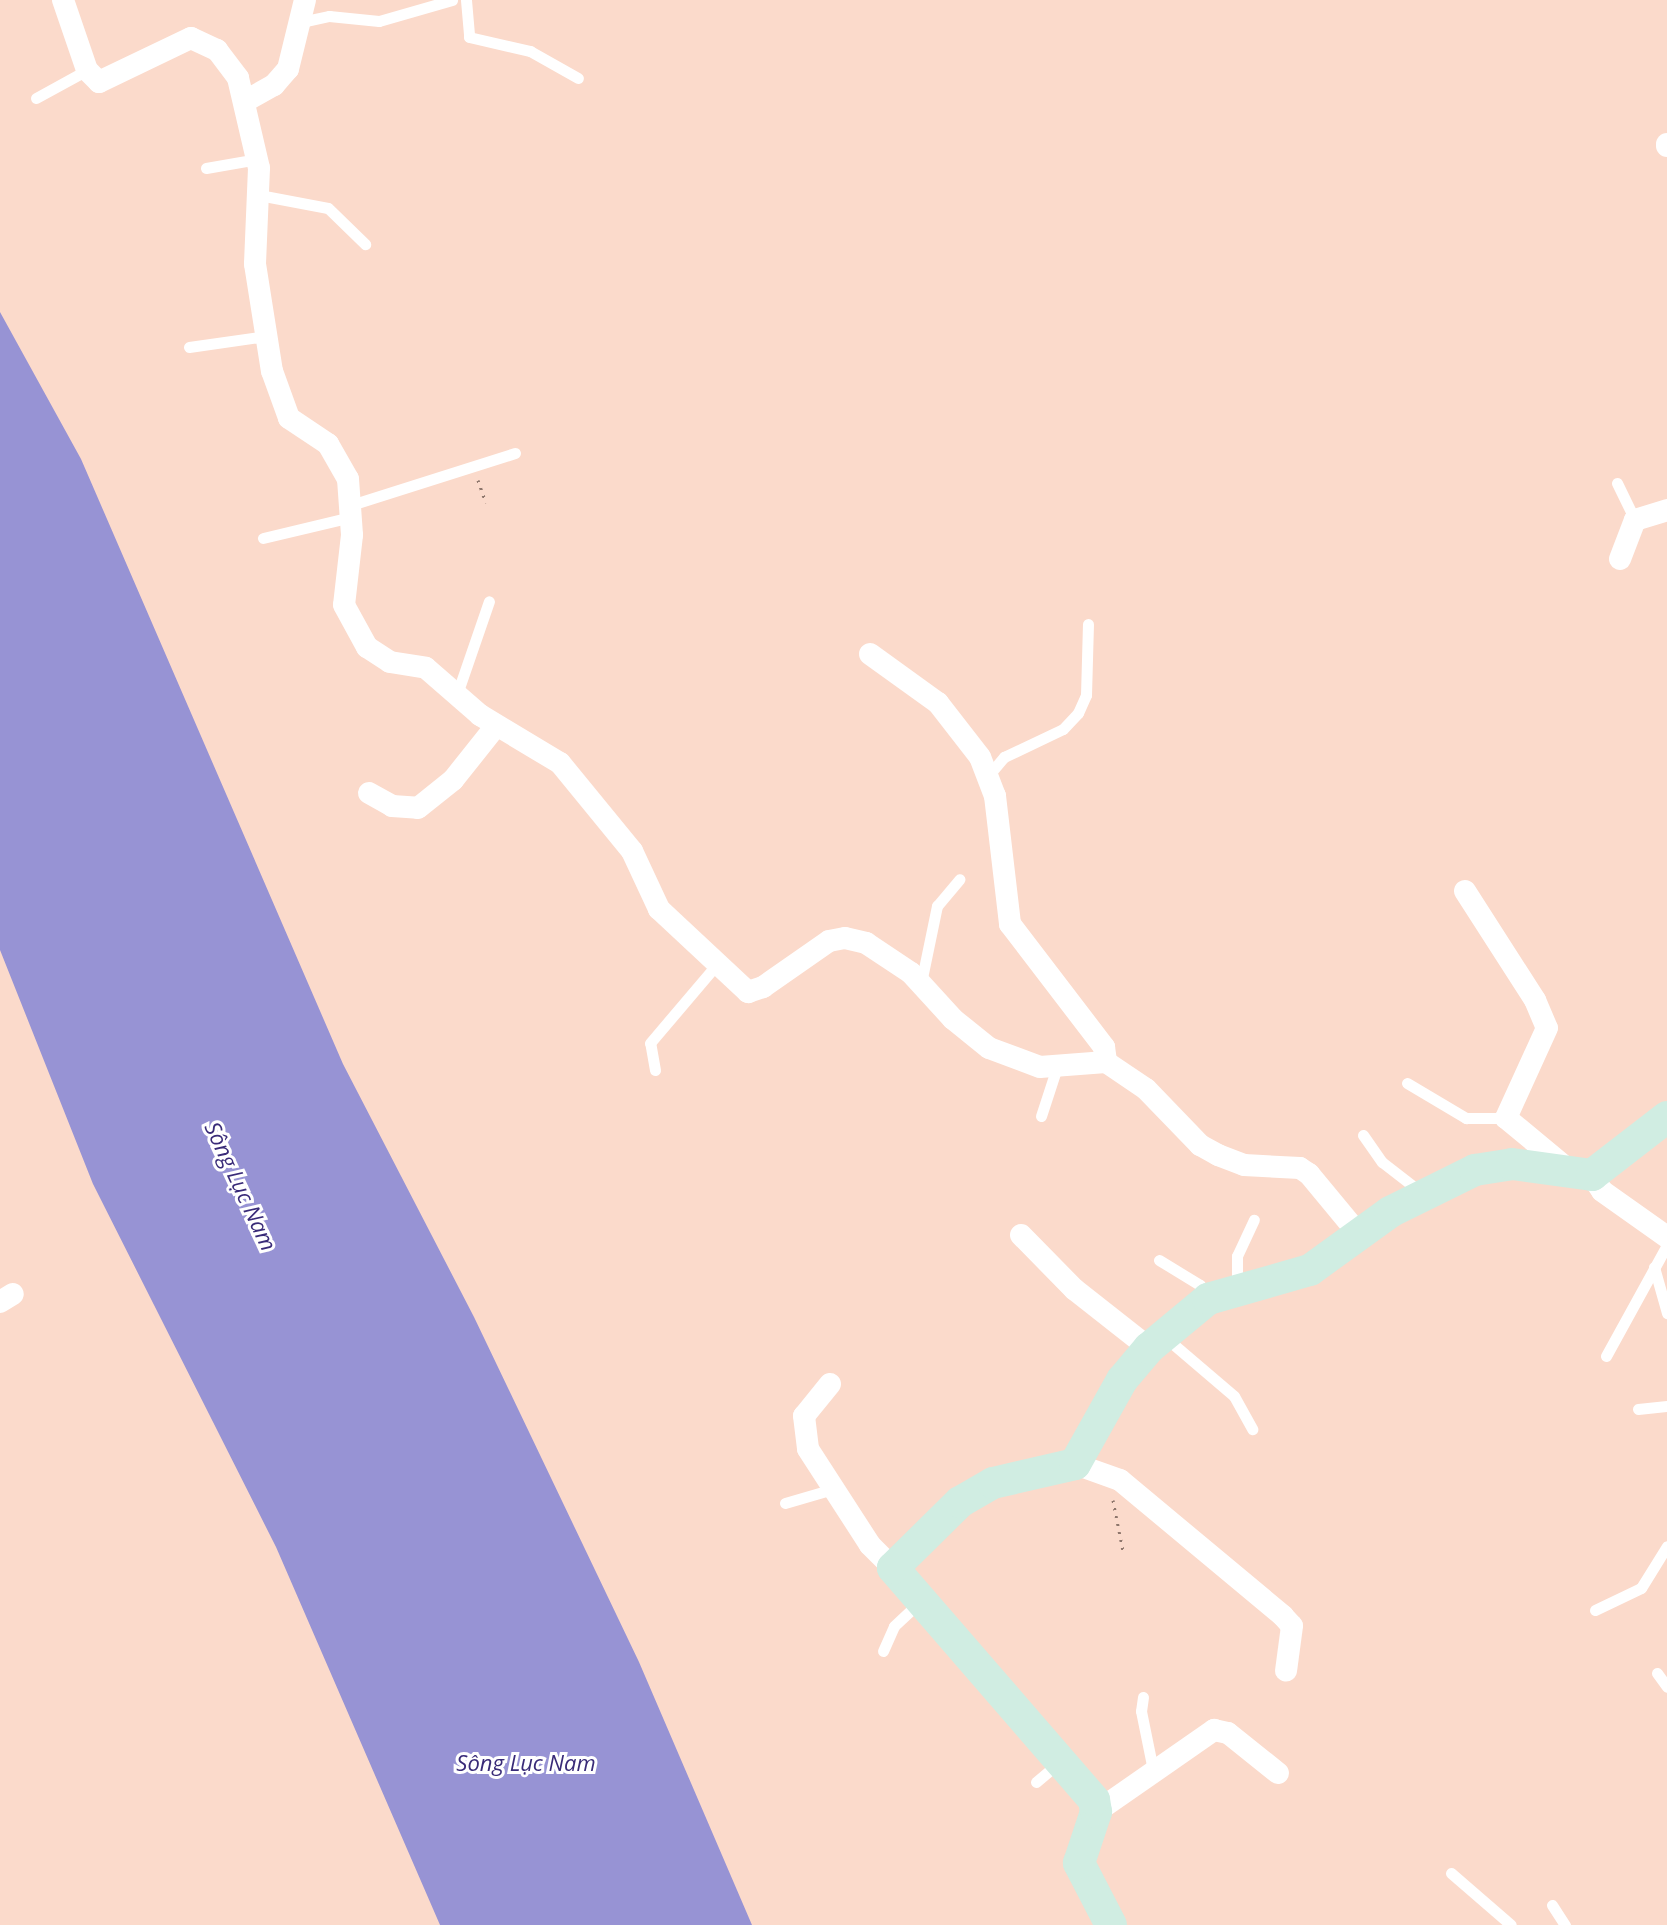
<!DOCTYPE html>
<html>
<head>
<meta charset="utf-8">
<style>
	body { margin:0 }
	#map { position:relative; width:1667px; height:1925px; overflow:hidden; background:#fbdacb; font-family:"Open Sans",sans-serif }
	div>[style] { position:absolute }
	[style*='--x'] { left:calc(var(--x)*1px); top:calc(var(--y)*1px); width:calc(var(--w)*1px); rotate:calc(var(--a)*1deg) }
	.water>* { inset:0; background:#9793d4 }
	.path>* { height:3px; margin-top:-1.5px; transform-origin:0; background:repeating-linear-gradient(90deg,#8e766c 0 2px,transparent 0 8px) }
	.lane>* { height:11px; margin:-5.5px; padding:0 5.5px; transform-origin:5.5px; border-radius:5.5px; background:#fff }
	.street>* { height:22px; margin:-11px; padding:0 11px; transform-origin:11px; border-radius:11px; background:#fff }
	.secondary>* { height:32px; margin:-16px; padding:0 16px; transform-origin:16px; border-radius:16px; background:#d0ede2 }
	span { translate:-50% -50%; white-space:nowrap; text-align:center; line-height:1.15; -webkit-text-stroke:6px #fff; paint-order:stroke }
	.water-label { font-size:22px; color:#392b78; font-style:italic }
</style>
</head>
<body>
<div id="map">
	<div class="water">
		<i style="clip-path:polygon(0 312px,81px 459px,343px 1064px,474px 1317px,639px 1662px,752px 1925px,440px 1925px,276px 1547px,93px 1184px,0 950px)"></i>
	</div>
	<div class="path">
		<i style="--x:478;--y:480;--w:24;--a:71"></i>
		<i style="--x:1113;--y:1500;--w:52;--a:78.9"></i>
	</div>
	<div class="lane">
		<i style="--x:466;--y:0;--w:37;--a:85"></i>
		<i style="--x:469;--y:37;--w:63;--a:12.9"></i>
		<i style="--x:530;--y:51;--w:55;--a:29.4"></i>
		<i style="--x:301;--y:22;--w:29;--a:-12"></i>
		<i style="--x:329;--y:16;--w:50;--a:5.7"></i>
		<i style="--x:379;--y:21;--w:76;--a:-16"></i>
		<i style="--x:36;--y:98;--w:58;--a:-28.8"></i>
		<i style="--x:206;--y:168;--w:53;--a:-9.8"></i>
		<i style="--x:259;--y:195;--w:70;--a:10.7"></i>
		<i style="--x:328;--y:208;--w:52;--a:44.2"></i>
		<i style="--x:189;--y:347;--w:78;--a:-8.1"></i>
		<i style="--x:1617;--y:483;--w:41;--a:64.1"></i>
		<i style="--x:351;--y:505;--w:172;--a:-17.6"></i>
		<i style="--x:263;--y:538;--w:90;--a:-13.4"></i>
		<i style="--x:457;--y:694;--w:98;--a:-71"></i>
		<i style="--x:988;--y:776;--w:25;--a:-50"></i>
		<i style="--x:1004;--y:757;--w:65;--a:-25.4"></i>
		<i style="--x:1063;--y:729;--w:22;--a:-47"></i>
		<i style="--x:1078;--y:713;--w:20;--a:-66"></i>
		<i style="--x:1086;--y:695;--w:71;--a:-88.4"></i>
		<i style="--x:921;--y:983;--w:79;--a:-78.3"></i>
		<i style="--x:937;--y:906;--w:35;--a:-50"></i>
		<i style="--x:655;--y:1070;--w:27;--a:-100"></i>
		<i style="--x:650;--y:1043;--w:104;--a:-49.7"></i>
		<i style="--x:1407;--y:1083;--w:69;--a:30.7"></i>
		<i style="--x:1466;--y:1118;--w:40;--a:0"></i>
		<i style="--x:1041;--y:1116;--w:52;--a:-71.9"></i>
		<i style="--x:1363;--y:1135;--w:33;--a:55"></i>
		<i style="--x:1382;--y:1162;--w:51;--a:37.8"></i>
		<i style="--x:1159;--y:1260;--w:48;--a:31.4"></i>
		<i style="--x:1200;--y:1285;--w:16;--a:63"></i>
		<i style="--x:1654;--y:1267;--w:48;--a:74.2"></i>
		<i style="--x:1237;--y:1288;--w:32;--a:-90"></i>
		<i style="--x:1237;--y:1256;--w:40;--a:-65"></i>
		<i style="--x:1166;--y:1338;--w:89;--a:40.5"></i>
		<i style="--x:1234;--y:1396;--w:38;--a:61"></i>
		<i style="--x:1606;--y:1356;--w:127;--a:-61.2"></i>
		<i style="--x:1638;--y:1409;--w:29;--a:-6"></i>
		<i style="--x:785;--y:1503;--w:50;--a:-16.3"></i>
		<i style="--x:1595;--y:1610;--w:51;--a:-25.6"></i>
		<i style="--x:1641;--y:1588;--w:49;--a:-58.2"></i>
		<i style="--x:883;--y:1651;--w:27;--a:-66"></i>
		<i style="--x:894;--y:1626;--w:35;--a:-43"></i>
		<i style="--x:1657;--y:1673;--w:17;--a:54"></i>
		<i style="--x:1143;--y:1697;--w:14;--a:98"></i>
		<i style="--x:1141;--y:1711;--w:60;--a:78.5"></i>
		<i style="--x:1036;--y:1782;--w:31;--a:-40"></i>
		<i style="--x:1451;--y:1873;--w:79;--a:40.9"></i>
		<i style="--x:1552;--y:1905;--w:24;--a:57"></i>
	</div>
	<div class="street">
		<i style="--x:63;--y:0;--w:74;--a:71.1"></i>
		<i style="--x:87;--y:70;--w:17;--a:45"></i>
		<i style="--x:99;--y:82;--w:102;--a:-25.6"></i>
		<i style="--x:191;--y:38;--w:29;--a:25"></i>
		<i style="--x:217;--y:50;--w:35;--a:53"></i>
		<i style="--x:238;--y:78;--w:92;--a:76.9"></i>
		<i style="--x:259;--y:168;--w:96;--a:92.4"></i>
		<i style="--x:255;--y:264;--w:108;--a:81"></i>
		<i style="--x:272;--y:371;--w:50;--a:70.1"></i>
		<i style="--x:289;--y:418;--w:47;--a:33.7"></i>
		<i style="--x:328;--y:444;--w:40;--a:60.3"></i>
		<i style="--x:348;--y:479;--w:56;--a:85.9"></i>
		<i style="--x:352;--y:535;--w:70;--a:96.5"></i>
		<i style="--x:344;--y:605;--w:48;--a:61.3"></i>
		<i style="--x:367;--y:647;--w:27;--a:33"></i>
		<i style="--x:390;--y:662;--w:36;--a:9"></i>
		<i style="--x:426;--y:668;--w:72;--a:41"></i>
		<i style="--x:480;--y:715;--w:93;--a:31"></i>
		<i style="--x:560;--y:763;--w:114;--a:50.7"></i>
		<i style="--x:632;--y:851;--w:64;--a:65"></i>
		<i style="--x:659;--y:909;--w:122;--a:43"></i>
		<i style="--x:748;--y:992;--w:16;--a:-18"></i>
		<i style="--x:763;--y:987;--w:80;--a:-34.9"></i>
		<i style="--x:829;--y:941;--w:16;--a:-11"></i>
		<i style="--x:845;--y:938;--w:22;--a:13"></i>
		<i style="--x:866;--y:943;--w:54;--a:33.7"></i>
		<i style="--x:911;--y:973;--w:62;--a:47.6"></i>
		<i style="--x:953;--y:1019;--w:46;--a:38.9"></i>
		<i style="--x:989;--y:1048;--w:54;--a:20.4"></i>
		<i style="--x:1040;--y:1067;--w:66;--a:-4.3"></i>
		<i style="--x:1106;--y:1062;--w:48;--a:34"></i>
		<i style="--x:1146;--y:1089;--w:78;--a:46"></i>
		<i style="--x:1200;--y:1145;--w:21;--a:29"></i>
		<i style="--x:1218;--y:1155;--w:28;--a:21"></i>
		<i style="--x:1244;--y:1165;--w:56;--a:3.1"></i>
		<i style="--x:1300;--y:1168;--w:11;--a:34"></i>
		<i style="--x:1309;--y:1174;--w:75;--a:50.4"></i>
		<i style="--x:247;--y:100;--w:31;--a:-29"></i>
		<i style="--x:274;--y:85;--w:21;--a:-49"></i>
		<i style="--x:288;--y:69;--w:71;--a:-76.2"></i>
		<i style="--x:1667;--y:144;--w:2;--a:90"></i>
		<i style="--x:1620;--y:559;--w:42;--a:-69"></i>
		<i style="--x:1635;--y:520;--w:34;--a:-17"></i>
		<i style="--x:870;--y:654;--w:84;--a:35.8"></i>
		<i style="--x:938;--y:703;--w:68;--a:52.1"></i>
		<i style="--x:980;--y:757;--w:42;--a:69"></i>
		<i style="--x:995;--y:796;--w:129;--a:83.3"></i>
		<i style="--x:1010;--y:924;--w:155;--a:52.6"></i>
		<i style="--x:1104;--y:1047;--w:15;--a:82"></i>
		<i style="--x:369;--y:793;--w:26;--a:29"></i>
		<i style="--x:392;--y:806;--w:26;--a:4"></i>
		<i style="--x:418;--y:808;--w:45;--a:-38.7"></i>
		<i style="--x:453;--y:780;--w:69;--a:-51.5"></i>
		<i style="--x:1465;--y:891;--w:130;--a:57.3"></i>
		<i style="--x:1535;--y:1000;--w:30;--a:67"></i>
		<i style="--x:1547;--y:1028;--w:99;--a:114.5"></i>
		<i style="--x:1506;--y:1118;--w:83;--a:39.6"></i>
		<i style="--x:1591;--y:1175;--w:19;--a:55"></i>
		<i style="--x:1602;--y:1191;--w:80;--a:35.3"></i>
		<i style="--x:1021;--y:1235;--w:76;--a:45.5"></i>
		<i style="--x:1074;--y:1289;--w:95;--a:38.2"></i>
		<i style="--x:0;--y:1302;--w:15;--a:-32"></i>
		<i style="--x:830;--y:1384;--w:41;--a:129.1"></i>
		<i style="--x:804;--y:1416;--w:33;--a:83"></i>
		<i style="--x:808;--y:1449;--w:114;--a:57.1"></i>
		<i style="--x:870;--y:1545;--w:33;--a:45"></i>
		<i style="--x:1075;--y:1464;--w:48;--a:19.6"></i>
		<i style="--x:1120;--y:1480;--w:212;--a:39.8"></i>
		<i style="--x:1283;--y:1616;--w:13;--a:48"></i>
		<i style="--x:1292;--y:1626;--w:45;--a:97.6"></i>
		<i style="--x:1096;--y:1812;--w:144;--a:-34.8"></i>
		<i style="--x:1214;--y:1730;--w:14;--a:12"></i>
		<i style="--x:1228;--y:1733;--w:64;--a:38.7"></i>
	</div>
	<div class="secondary">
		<i style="--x:1111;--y:1925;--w:70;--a:-117.3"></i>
		<i style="--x:1079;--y:1863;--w:54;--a:-71.6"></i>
		<i style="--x:1096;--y:1812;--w:12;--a:-99"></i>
		<i style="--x:1094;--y:1800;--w:307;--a:-130.9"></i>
		<i style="--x:893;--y:1568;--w:94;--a:-44.6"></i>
		<i style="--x:960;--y:1502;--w:38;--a:-30"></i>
		<i style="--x:993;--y:1483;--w:84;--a:-13"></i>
		<i style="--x:1075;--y:1464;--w:96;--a:-60.8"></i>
		<i style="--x:1122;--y:1380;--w:42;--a:-49.8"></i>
		<i style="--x:1149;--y:1348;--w:77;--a:-39.7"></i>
		<i style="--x:1208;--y:1299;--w:106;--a:-15.9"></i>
		<i style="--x:1310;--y:1270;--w:99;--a:-35.9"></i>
		<i style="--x:1390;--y:1212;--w:95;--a:-26.3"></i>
		<i style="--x:1475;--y:1170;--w:37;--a:-9"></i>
		<i style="--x:1512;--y:1164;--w:81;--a:7.8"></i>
		<i style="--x:1592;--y:1175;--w:95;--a:-37.7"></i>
	</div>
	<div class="water-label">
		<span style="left:241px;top:1186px;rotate:65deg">Sông Lục Nam</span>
		<span style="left:526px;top:1763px">Sông Lục Nam</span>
	</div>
</div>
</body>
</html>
